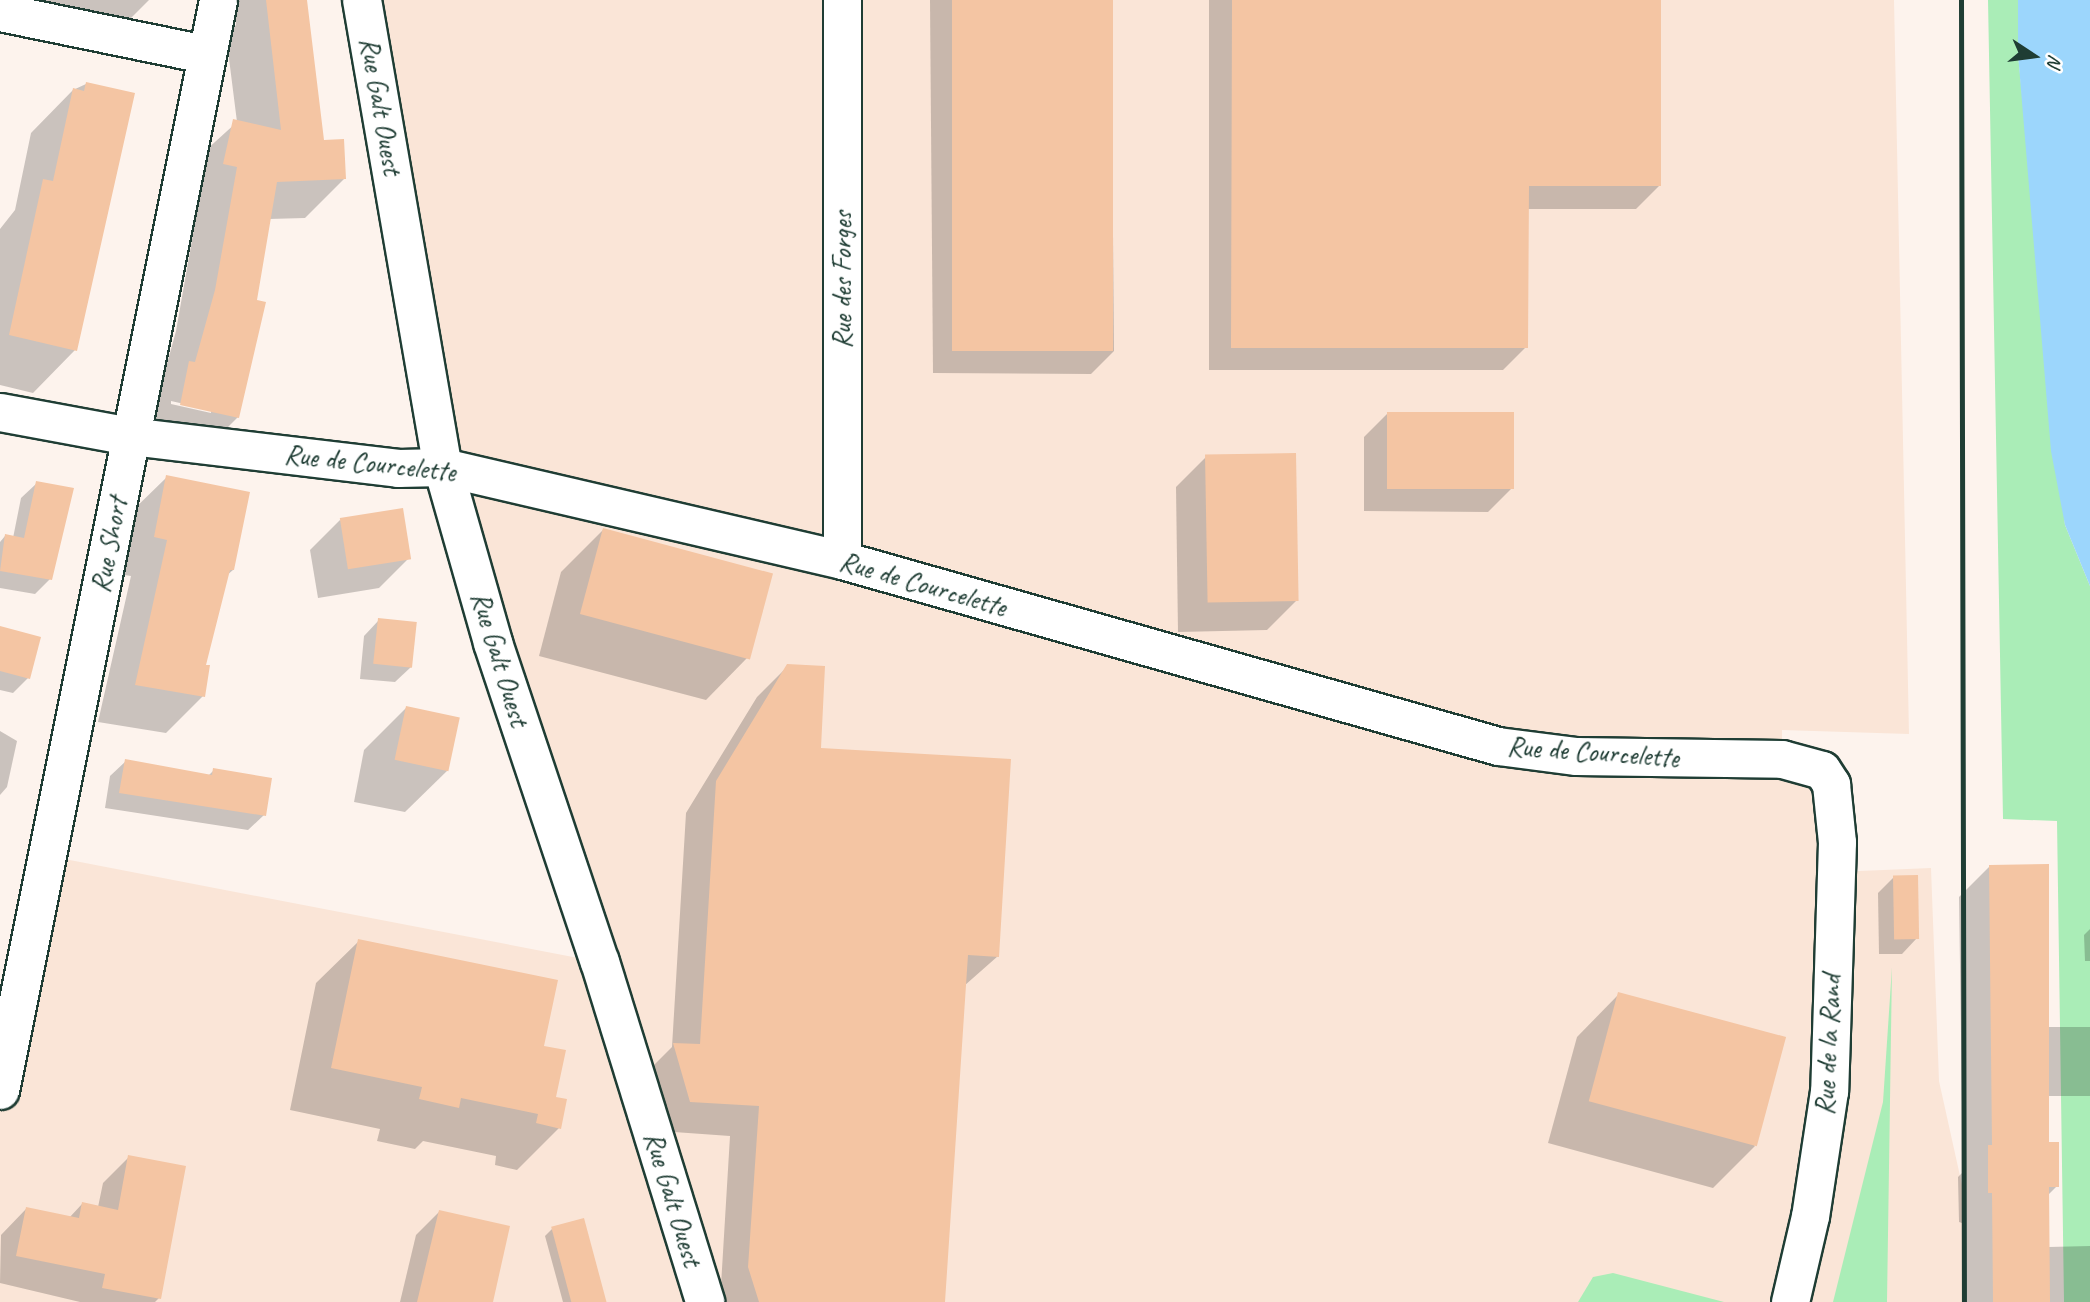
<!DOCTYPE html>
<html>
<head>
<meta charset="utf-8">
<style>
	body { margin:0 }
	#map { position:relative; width:2090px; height:1302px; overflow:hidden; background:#fdf3ed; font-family:Caveat,sans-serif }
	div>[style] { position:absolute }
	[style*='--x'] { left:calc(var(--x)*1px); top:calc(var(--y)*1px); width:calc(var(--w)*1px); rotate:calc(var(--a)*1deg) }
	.built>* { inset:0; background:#fae5d7 }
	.green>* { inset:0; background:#aaedb7 }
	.water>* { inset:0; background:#9cd6fc }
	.shadow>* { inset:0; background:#0003 }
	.building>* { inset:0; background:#f4c5a3; transform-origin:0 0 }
	.roads { filter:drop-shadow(2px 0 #1f3d34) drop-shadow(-2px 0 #1f3d34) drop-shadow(0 2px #1f3d34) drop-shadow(0 -2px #1f3d34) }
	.street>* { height:37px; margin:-18.5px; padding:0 18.5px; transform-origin:18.5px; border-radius:18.5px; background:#fff }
	.secondary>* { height:38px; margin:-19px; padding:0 19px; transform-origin:19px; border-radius:19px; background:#fff }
	.rail>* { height:5px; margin:-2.5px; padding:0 2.5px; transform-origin:2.5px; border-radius:2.5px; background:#1f3d34 }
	span { translate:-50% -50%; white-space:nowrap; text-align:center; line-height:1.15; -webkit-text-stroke:5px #fff; paint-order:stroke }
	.street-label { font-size:28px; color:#1f3d34 }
	.north { position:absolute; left:1999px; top:21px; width:70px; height:70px; -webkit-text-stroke:5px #fff; paint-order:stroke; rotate:103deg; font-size:19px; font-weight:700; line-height:28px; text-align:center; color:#1f3d34 }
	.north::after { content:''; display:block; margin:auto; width:24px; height:32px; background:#1f3d34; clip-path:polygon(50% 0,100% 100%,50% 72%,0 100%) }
</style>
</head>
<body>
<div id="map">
	<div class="built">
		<i style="clip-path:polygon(362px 0,1894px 0,1909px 734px,1782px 730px,1782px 759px,1822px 770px,1836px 872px,1931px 868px,1939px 1081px,1964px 1194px,1964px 1302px,0 1302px,0 1090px,49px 856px,599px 962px,493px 643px)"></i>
	</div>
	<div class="green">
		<i style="clip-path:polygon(1988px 0,2018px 0,2018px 54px,2065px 525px,2090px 586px,2090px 1302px,2064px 1302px,2057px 821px,2003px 819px)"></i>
		<i style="clip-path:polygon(1892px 967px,1887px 1302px,1833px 1302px,1883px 1102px)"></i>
		<i style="clip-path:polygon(1613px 1273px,1724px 1302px,1578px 1302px,1593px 1277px)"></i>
	</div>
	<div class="water">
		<i style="clip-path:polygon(2018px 0,2090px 0,2090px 586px,2065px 525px,2051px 451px,2018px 54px)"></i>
	</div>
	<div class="shadow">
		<i style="clip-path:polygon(0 0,149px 0,122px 27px)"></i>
		<i style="clip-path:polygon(evenodd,234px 0,305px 0,323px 141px,345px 178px,305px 218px,269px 219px,238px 417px,198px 457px,141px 444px,150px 402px,159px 393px,176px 331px,198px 206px,185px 204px,194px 161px,237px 122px,226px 35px,236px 25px,234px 0,171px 401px,211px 410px,211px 413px,171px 404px,171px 401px)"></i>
		<i style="clip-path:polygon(930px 0,1111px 0,1114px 351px,1091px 374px,933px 373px)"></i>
		<i style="clip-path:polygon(1209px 0,1660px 0,1659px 186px,1636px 209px,1527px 209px,1526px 347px,1503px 370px,1209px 370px)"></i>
		<i style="clip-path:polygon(86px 84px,75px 350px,33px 393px,0 385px,0 229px,15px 210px,31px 133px,73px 90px)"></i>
		<i style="clip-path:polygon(1387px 414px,1511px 489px,1488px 512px,1364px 511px,1364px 437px)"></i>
		<i style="clip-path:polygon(1206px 457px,1297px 600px,1267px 630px,1178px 632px,1176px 487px)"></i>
		<i style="clip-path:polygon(167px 477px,233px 570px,226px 576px,204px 666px,203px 696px,166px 733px,98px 722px,131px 576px,118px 574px,129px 514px)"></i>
		<i style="clip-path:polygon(37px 483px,50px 579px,35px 594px,0 588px,0 542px,5px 536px,13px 538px,21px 498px)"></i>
		<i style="clip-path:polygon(340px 520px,409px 558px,379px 588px,318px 598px,310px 550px)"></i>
		<i style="clip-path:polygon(603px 530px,748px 657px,706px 700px,539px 656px,561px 572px)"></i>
		<i style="clip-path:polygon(379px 620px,411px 667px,395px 682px,360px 679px,364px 636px)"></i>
		<i style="clip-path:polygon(0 628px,28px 678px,13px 693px,0 690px)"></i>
		<i style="clip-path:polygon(788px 666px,819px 749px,998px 956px,964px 986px,943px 1302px,720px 1302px,730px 1136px,660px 1131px,644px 1075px,672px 1047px,686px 813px,757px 697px)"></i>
		<i style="clip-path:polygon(406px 708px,448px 770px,405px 812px,354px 802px,364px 750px)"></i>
		<i style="clip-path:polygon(0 731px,17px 741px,7px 787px,0 795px)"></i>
		<i style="clip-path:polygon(126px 761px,208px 776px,214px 770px,264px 815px,248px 830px,105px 808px,110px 776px)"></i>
		<i style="clip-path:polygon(1990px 866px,2049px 1027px,2090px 1027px,2090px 1096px,2047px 1096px,2047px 1144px,2057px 1186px,2047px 1196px,2048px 1247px,2090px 1246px,2090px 1302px,1963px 1302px,1962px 1223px,1959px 1222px,1958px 1177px,1963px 1172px,1959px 897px)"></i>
		<i style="clip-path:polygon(1894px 877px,1917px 938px,1902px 954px,1879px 954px,1878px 893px)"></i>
		<i style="clip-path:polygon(2090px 929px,2090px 961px,2085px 961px,2084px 935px)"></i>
		<i style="clip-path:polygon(359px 941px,542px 1047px,559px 1128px,517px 1170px,495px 1165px,496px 1156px,423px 1141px,415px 1149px,377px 1141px,380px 1129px,290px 1110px,316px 983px)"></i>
		<i style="clip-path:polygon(1619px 994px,1755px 1146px,1713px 1188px,1548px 1143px,1577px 1037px)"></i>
		<i style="clip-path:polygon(129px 1157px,159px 1298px,155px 1302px,80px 1302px,0 1283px,1px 1235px,26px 1209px,69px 1218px,82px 1204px,98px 1207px,103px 1183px)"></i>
		<i style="clip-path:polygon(439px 1212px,491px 1302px,400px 1302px,416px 1235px)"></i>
		<i style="clip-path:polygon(552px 1229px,606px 1302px,563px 1302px,545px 1236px)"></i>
	</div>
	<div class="building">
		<i style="clip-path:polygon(266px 0,307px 0,324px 140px,344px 139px,346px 179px,277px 182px,257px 300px,266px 302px,239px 418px,180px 405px,189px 361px,195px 362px,215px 290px,237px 167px,223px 164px,233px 119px,281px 130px)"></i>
		<i style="left:952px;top:0;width:161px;height:351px"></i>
		<i style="clip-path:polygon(1232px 0,1661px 0,1661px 186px,1529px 186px,1528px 348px,1231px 348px)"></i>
		<i style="clip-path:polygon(86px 82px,135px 93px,77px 351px,9px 335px,43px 179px,53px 181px,73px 88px,84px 91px)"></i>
		<i style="left:1387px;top:412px;width:127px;height:77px"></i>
		<i style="left:1296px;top:453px;width:148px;height:91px;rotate:89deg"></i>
		<i style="clip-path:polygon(166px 475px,250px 492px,234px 570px,230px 570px,206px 665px,210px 665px,205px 697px,135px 685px,167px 540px,154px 537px)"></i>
		<i style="clip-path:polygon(36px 481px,74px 488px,52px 580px,0 571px,5px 534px,24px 538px)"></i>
		<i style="left:403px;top:508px;width:52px;height:64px;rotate:81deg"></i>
		<i style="left:603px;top:528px;width:176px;height:89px;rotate:15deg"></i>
		<i style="left:378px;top:618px;width:39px;height:46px;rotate:6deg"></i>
		<i style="clip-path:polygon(0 626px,41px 637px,30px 679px,0 671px)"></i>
		<i style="clip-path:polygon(787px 664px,825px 666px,821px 748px,1011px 759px,999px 957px,968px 955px,945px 1302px,759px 1302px,748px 1267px,759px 1106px,690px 1102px,673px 1043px,700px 1044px,716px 781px)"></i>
		<i style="left:406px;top:706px;width:55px;height:55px;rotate:12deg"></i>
		<i style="clip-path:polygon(125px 759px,212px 775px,213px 768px,272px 778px,266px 816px,119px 793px)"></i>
		<i style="clip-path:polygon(2049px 864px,2049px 1142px,2059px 1142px,2059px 1187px,2049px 1187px,2050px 1302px,1993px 1302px,1992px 1193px,1988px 1193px,1988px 1145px,1992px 1145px,1989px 865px)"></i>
		<i style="left:1918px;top:875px;width:64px;height:25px;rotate:89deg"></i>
		<i style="clip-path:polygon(358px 939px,558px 980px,544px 1046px,566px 1050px,556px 1097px,567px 1099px,561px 1129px,536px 1123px,538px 1114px,461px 1098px,459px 1108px,419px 1099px,422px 1087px,331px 1068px)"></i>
		<i style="left:1618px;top:992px;width:174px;height:113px;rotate:15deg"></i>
		<i style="clip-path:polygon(128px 1155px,186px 1166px,161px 1299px,102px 1288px,105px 1274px,16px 1256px,26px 1207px,79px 1218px,82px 1202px,118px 1210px)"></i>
		<i style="clip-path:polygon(439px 1210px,510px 1226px,493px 1302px,417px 1302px)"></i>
		<i style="left:584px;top:1218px;width:87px;height:34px;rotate:75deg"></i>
	</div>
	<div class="roads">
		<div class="street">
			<i style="--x:0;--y:12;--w:208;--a:11.6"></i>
			<i style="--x:0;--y:412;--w:132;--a:10.5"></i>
			<i style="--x:130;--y:436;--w:270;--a:6.8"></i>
			<i style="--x:398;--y:468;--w:45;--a:-1.3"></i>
			<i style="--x:443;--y:467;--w:410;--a:13.1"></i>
			<i style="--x:842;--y:560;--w:682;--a:15.83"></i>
			<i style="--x:1498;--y:746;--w:79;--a:7.3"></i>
			<i style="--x:1576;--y:756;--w:206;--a:0.8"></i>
			<i style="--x:1782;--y:759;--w:41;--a:15.4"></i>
			<i style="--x:1822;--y:770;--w:17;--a:57"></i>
			<i style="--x:1831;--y:784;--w:58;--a:84.1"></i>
			<i style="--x:1837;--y:842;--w:249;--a:91.8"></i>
			<i style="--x:1829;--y:1091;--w:126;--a:98.6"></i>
			<i style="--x:1810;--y:1216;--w:88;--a:103.1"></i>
			<i style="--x:842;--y:560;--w:560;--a:-90"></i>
			<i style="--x:0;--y:1090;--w:1112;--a:-78.69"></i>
		</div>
		<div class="secondary">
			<i style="--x:362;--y:0;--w:474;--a:80.2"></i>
			<i style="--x:443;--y:467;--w:183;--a:74.1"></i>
			<i style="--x:493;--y:643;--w:336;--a:71.5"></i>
			<i style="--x:600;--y:962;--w:356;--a:72.8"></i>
		</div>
	</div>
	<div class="rail">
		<i style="--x:1961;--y:0;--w:1302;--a:89.87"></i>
	</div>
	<div class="street-label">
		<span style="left:381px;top:106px;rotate:80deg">Rue Galt Ouest</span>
		<span style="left:842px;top:280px;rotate:-90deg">Rue des Forges</span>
		<span style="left:370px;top:463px;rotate:6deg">Rue de Courcelette</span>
		<span style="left:109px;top:545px;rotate:-79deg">Rue Short</span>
		<span style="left:923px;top:584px;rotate:16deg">Rue de Courcelette</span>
		<span style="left:500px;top:659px;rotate:73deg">Rue Galt Ouest</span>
		<span style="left:1593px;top:752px;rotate:4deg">Rue de Courcelette</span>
		<span style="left:1828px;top:1045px;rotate:-87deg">Rue de la Rand</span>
		<span style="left:673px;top:1199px;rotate:73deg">Rue Galt Ouest</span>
	</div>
	<div class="north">N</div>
</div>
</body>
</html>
